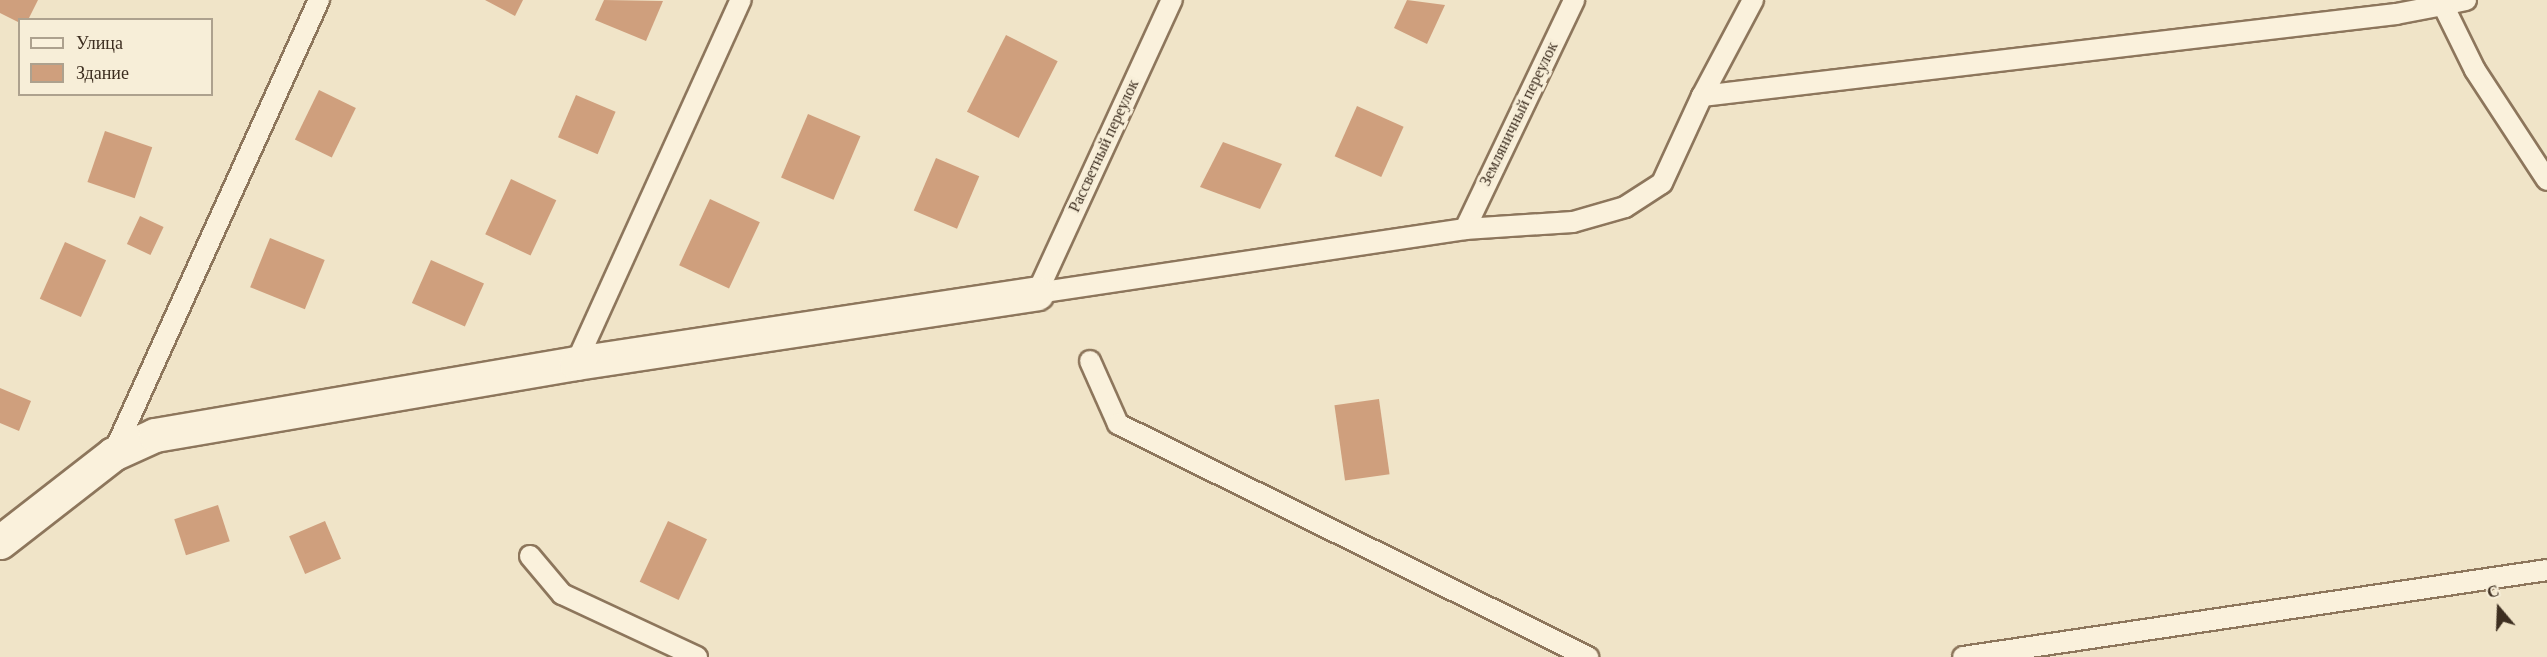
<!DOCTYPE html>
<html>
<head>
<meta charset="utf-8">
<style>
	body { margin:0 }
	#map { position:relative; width:2547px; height:657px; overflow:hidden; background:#f0e4c8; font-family:"Crimson Pro",serif }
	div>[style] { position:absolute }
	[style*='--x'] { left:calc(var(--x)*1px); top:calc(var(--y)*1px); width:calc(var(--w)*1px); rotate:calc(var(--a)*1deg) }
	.building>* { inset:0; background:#cf9f7d; transform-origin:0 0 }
	.roads { filter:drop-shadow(2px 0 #8d765c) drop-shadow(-2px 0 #8d765c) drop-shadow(0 2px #8d765c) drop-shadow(0 -2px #8d765c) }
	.service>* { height:20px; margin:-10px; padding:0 10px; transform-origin:10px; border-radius:10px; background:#faf1dc }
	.minor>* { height:33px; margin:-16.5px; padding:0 16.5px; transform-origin:16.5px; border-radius:16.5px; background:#faf1dc }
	span { translate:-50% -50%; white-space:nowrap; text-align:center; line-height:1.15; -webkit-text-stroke:6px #f7eed8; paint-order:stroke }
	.street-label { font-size:16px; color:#3d2e20 }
	.legend { position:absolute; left:18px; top:18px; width:195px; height:78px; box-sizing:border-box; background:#f7eed8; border:2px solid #ada18e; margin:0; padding:8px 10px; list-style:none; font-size:18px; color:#3d2e20 }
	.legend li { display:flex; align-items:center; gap:12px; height:30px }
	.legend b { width:30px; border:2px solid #ada18e }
	.north { position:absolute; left:2469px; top:579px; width:60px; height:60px; -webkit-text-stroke:4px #f7eed8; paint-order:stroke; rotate:341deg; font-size:16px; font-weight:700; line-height:24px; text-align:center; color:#3d2e20 }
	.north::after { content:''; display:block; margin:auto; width:21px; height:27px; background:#3d2e20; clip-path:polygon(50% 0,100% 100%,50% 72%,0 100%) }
</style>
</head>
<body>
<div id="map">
	<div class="building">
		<i style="clip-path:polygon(0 0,38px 0,28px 20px,20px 23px,0 13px)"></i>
		<i style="clip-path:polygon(485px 0,523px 0,515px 16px)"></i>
		<i style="clip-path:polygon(604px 0,663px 1px,646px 41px,595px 20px)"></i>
		<i style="clip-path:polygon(1407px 0,1445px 5px,1427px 44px,1394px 28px)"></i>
		<i style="left:1006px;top:35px;width:58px;height:86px;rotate:27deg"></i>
		<i style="left:319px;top:90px;width:41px;height:55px;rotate:26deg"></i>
		<i style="left:576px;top:95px;width:43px;height:46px;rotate:23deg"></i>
		<i style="left:1357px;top:106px;width:51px;height:55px;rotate:24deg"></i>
		<i style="left:808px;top:114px;width:57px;height:69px;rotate:23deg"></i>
		<i style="left:105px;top:131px;width:50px;height:54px;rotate:19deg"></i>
		<i style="clip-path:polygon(1223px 142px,1282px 164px,1260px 209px,1200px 187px)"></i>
		<i style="left:936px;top:158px;width:47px;height:57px;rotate:23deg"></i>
		<i style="left:511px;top:179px;width:50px;height:61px;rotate:25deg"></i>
		<i style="left:710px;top:199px;width:55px;height:73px;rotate:25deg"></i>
		<i style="left:140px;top:216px;width:26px;height:31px;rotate:25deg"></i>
		<i style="left:270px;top:238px;width:59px;height:53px;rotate:22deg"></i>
		<i style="left:65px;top:242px;width:45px;height:62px;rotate:24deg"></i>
		<i style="left:431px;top:260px;width:58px;height:47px;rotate:24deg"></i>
		<i style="clip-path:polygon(0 388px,31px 401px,19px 431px,0 423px)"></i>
		<i style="left:1379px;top:399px;width:76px;height:45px;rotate:82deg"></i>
		<i style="left:218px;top:505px;width:38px;height:46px;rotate:72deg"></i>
		<i style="left:325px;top:521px;width:41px;height:39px;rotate:67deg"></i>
		<i style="left:668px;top:521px;width:43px;height:67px;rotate:25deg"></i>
	</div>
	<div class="roads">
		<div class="service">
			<i style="--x:2466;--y:0;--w:24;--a:168"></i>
			<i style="--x:2443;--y:5;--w:72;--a:63.8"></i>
			<i style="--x:2475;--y:70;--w:131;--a:56.8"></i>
			<i style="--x:1702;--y:96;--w:109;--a:-62"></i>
			<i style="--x:1465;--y:229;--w:254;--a:-64.5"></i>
			<i style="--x:1037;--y:293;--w:433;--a:-8.5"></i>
			<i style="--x:1465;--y:229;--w:108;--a:-3.7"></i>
			<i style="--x:1573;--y:222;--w:54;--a:-16.1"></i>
			<i style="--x:1625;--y:207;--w:44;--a:-33"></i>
			<i style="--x:1662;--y:183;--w:96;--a:-65.3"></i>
			<i style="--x:1702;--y:96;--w:699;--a:-6.74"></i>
			<i style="--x:2396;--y:14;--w:48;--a:-10.8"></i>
			<i style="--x:2443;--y:5;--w:5;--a:-90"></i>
			<i style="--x:1037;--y:293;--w:323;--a:-65.3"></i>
			<i style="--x:1090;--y:361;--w:69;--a:66"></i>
			<i style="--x:1118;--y:424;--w:525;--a:26.37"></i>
			<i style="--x:576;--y:363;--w:399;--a:-65.6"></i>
			<i style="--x:113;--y:454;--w:499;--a:-65.6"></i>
			<i style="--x:530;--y:556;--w:50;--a:49.9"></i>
			<i style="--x:562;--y:594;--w:149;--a:25"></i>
			<i style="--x:1963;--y:657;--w:590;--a:-8.47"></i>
		</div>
		<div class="minor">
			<i style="--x:0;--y:542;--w:143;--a:-37.9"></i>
			<i style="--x:113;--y:454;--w:46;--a:-24.3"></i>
			<i style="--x:155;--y:435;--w:427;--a:-9.7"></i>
			<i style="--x:576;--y:363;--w:466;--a:-8.6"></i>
		</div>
	</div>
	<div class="street-label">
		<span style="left:1519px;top:114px;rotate:-64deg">Земляничный переулок</span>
		<span style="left:1104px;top:146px;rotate:-65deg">Рассветный переулок</span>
	</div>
	<ul class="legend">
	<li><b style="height:8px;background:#faf1dc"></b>Улица</li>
	<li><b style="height:16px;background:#cf9f7d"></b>Здание</li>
	</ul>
	<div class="north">С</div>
</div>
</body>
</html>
